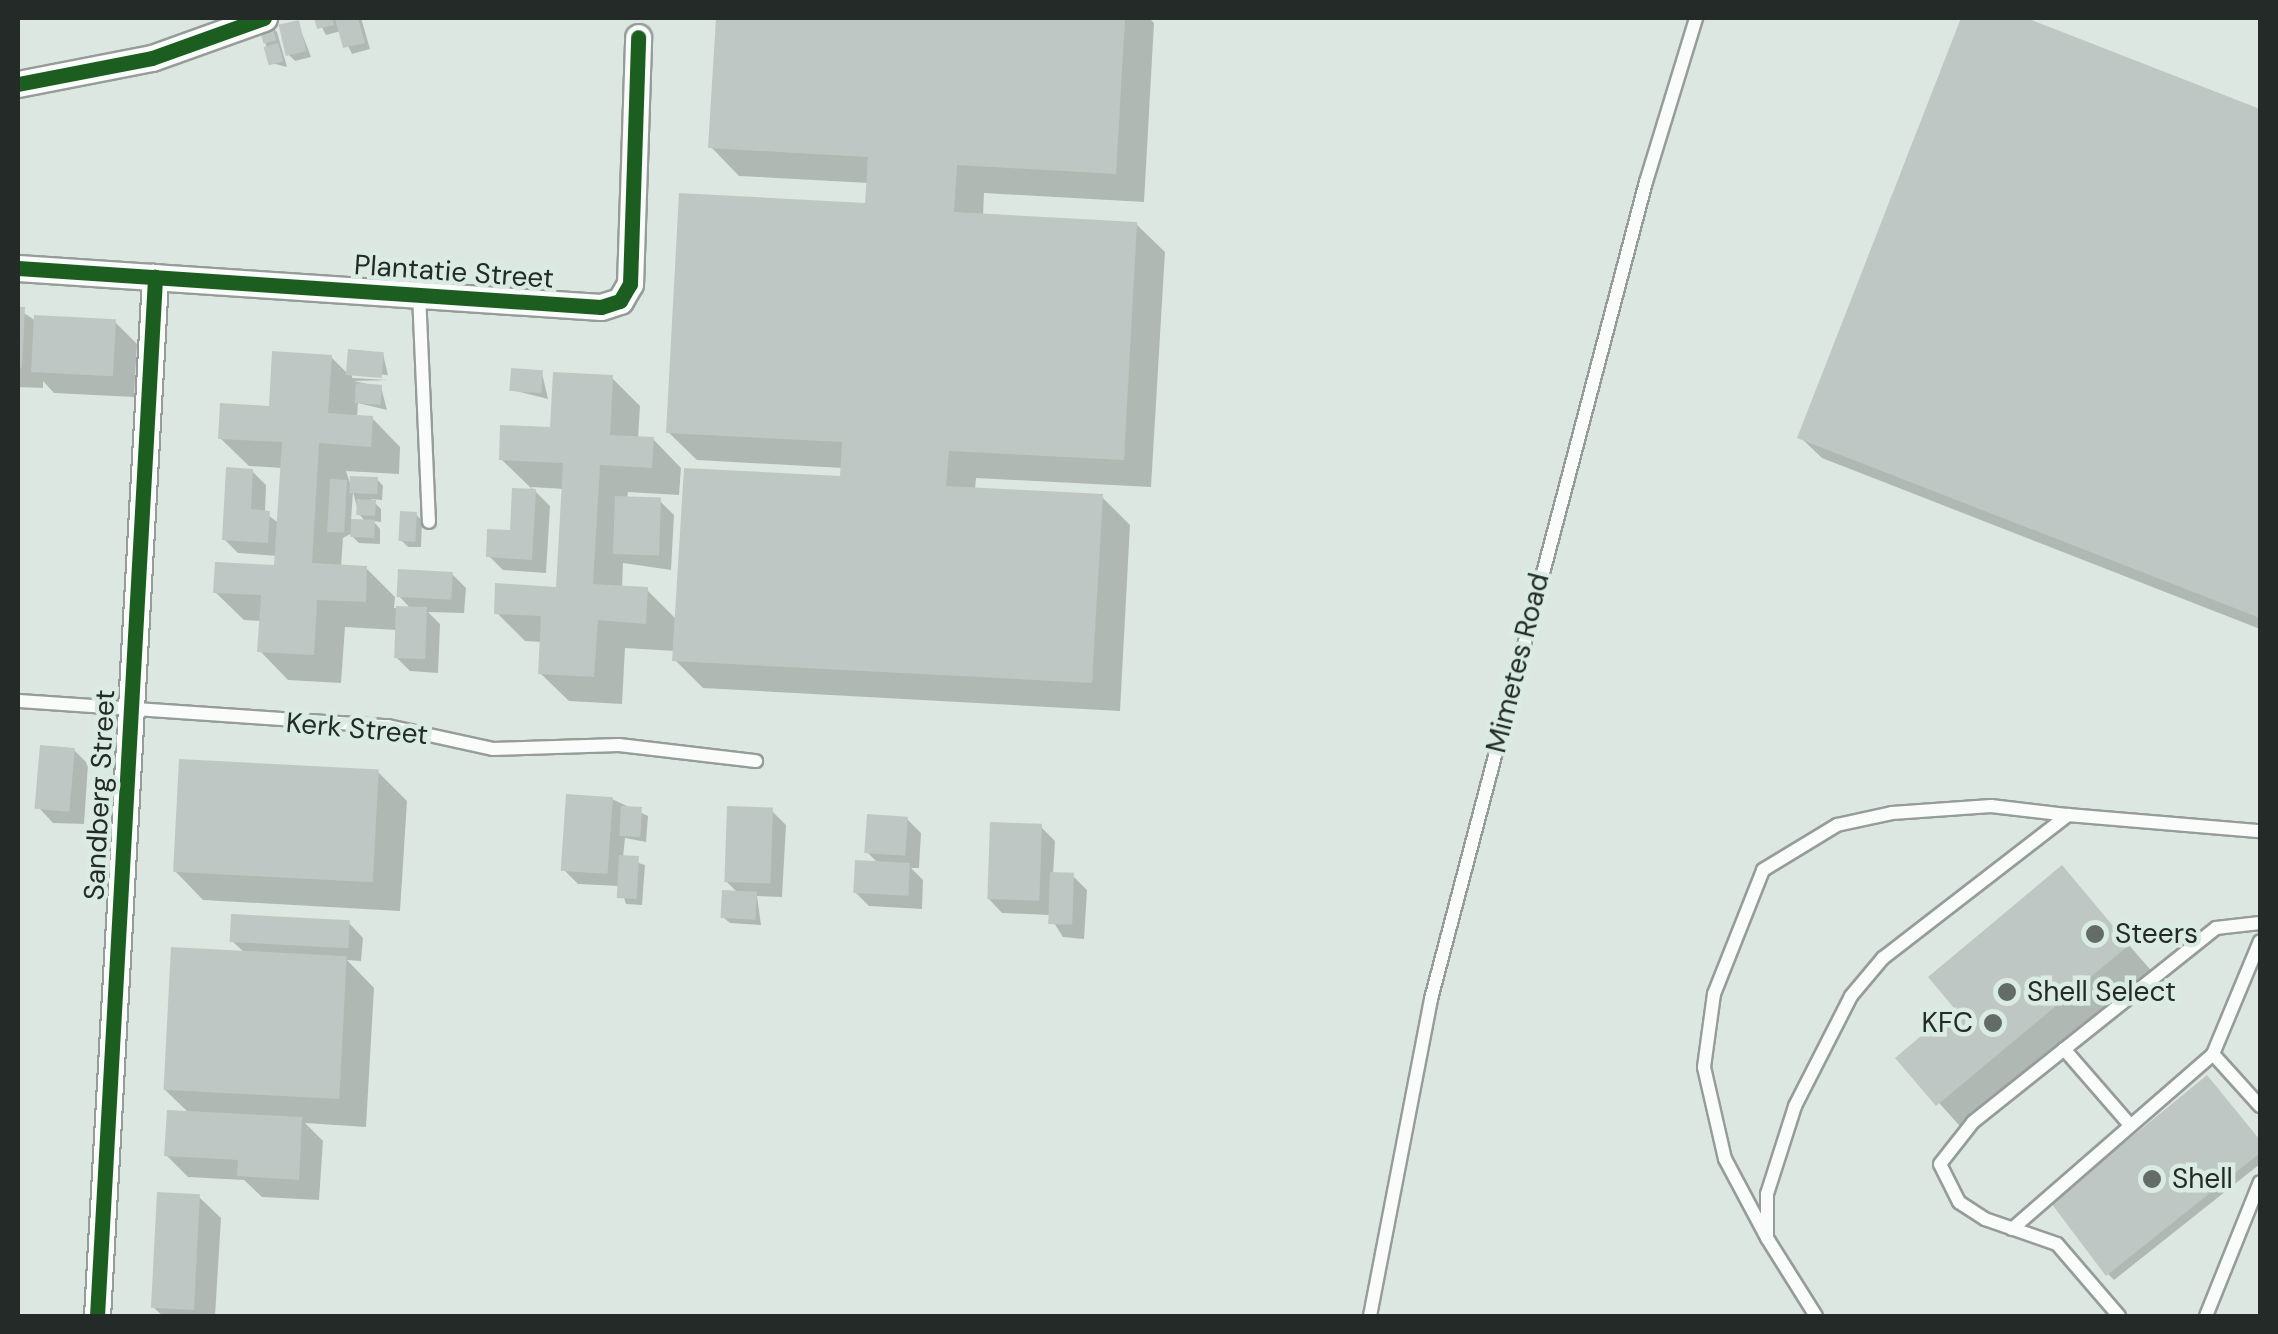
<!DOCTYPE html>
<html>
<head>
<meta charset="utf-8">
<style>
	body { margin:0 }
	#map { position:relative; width:2278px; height:1334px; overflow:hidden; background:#dde7e2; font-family:"DM Sans",sans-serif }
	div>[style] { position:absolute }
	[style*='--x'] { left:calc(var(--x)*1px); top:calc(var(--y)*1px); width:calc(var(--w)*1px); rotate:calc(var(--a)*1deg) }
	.shadow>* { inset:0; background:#0003 }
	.building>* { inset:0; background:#bfc7c4; transform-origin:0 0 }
	.roads { filter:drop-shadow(2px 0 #969d99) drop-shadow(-2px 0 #969d99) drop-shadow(0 2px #969d99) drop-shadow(0 -2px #969d99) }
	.service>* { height:12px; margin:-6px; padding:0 6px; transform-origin:6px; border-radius:6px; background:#fafbfb }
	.minor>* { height:25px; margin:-12.5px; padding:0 12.5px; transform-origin:12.5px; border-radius:12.5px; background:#fafbfb }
	.cycleway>* { height:15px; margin:-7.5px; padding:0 7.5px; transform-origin:7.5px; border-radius:7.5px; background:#1b5e20 }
	.dots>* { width:28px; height:28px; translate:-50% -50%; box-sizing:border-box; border:5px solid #d9ebe2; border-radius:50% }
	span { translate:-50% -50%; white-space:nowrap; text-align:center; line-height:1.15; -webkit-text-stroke:9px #d9ebe2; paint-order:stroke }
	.street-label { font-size:28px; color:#232a27 }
	.poi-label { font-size:28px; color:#232a27 }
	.left { translate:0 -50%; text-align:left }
	.right { translate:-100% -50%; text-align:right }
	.frame { position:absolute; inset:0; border:20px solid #232a27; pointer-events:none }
</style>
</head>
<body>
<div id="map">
	<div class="shadow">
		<i style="clip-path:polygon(317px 18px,361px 18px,370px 49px,352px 54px,341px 31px,326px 35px)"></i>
		<i style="clip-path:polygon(718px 18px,1149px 18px,1154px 23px,1144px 202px,984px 193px,983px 216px,1136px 224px,1165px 252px,1151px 487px,976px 478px,975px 490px,1102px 497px,1130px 525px,1120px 711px,703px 688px,675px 660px,675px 651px,625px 648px,622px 704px,569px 701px,540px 673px,542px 642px,525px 641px,497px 613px,558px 589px,564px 489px,531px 487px,550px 506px,546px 573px,503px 570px,489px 556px,512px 533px,534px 491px,501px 459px,552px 430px,612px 378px,640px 406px,638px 439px,653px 439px,681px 468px,679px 495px,628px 492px,627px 499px,660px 501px,674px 515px,671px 570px,623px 563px,622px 588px,647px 590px,677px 620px,842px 479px,843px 468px,697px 460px,668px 432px,868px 206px,869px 183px,739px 176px,711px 147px)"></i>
		<i style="clip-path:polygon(1964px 18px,2019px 18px,2260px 112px,2260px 629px,1822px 458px,1800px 437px)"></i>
		<i style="clip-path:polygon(298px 23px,311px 57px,295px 61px,289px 55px)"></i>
		<i style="clip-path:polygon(271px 26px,277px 32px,287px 67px,271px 63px,265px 42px)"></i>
		<i style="clip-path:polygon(18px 309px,36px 321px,115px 322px,137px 344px,134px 397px,54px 393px,43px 381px,43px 388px,18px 387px)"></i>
		<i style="clip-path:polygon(evenodd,383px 354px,388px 375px,352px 373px,352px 378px,388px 380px,354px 381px,381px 387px,387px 410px,358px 403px,357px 417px,372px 418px,400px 447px,399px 474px,346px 471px,352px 489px,377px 479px,383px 486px,382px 500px,371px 499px,381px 509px,381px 522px,373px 521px,380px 529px,380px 544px,359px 543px,350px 534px,343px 538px,341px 567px,366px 568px,395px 597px,394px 608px,411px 609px,399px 596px,452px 574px,466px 588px,464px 613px,428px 612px,440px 624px,438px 673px,410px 671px,396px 657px,397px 630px,345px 627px,341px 683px,288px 680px,260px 651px,262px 621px,244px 620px,215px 592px,277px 568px,278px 556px,238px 553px,224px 539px,252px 471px,266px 485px,265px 513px,280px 524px,283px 468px,249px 466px,220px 438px,271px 408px,331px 357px,349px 375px,383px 354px,353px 492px,359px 514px,366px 522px,351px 521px,353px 492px)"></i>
		<i style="clip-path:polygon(542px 373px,548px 399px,512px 390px)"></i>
		<i style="clip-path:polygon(416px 514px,422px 521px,421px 547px,408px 547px,401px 540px)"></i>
		<i style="clip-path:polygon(74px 750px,88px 764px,84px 824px,53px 823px,39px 808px)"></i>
		<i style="clip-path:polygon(378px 772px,407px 801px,400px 911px,203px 900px,175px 871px)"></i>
		<i style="clip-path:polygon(612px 799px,648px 816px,646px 842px,625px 838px,623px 858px,645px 865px,642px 905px,626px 904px,620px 886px,578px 884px,564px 870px)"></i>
		<i style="clip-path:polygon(772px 811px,786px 825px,782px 897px,757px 896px,761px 925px,730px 923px,723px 917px,739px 894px,726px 881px)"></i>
		<i style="clip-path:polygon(907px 819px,921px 833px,919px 868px,911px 868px,923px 880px,922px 909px,869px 906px,855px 892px,879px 864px,867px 852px)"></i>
		<i style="clip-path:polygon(1041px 827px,1055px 841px,1053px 875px,1073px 876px,1087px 890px,1084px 939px,1063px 937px,1049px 915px,1002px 913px,988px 898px)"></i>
		<i style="clip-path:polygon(2062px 868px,2155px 975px,1966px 1133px,1899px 1058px,1958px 1008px)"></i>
		<i style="clip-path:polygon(349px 923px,363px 938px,361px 961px,347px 960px,374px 988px,366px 1127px,305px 1123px,323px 1141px,319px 1200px,262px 1197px,244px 1180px,188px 1177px,166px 1155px,189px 1113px,164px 1089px,246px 954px,232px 941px)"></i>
		<i style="clip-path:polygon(2213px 1085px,2260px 1142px,2260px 1164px,2114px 1280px,2108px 1274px)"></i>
		<i style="clip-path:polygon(199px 1197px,221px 1218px,215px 1316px,163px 1316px,153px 1307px)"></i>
	</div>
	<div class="building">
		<i style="clip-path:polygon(314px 18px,332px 18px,334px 25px,317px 29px)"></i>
		<i style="clip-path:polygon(335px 18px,358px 18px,365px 43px,343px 48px)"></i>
		<i style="clip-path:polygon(716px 18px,1125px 18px,1116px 174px,957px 165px,954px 212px,1137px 222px,1124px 460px,949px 451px,946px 486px,1103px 494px,1092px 683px,672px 661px,684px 468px,840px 476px,842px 442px,666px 433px,679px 193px,865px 203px,868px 157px,708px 148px)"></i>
		<i style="clip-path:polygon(1961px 18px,2026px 18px,2260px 109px,2260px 618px,1797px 438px)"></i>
		<i style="left:299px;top:20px;width:32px;height:21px;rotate:77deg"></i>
		<i style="left:272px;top:23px;width:18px;height:13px;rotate:77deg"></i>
		<i style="left:278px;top:43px;width:19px;height:15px;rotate:74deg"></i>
		<i style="clip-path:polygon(18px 307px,25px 307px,22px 368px,18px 367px)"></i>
		<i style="left:34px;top:315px;width:82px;height:57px;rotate:3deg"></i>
		<i style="left:348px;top:349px;width:36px;height:26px;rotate:5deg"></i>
		<i style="clip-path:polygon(272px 351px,332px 355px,328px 413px,373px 416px,371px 447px,319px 443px,312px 563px,367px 566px,366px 602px,317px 600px,314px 655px,257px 652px,261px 595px,213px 593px,215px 562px,274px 565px,282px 442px,218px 439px,220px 403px,269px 406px)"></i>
		<i style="left:511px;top:368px;width:32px;height:23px;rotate:4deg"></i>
		<i style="clip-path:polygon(553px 372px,613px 375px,610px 435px,654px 437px,652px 468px,600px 465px,593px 584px,648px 587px,646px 624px,598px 620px,594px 677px,538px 674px,541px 616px,494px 614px,495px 583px,556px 587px,563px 463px,499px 460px,500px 425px,550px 427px)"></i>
		<i style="left:356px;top:383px;width:26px;height:20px;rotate:4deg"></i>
		<i style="clip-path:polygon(226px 467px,253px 469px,251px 509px,270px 511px,268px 543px,222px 540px)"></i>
		<i style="left:350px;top:476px;width:28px;height:17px;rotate:2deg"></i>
		<i style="left:330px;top:479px;width:17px;height:53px;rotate:3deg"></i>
		<i style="clip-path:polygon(512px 488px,536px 489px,532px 560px,486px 557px,487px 529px,510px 530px)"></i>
		<i style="left:615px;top:496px;width:46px;height:58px;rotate:2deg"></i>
		<i style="left:357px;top:499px;width:19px;height:16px;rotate:3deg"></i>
		<i style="left:400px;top:511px;width:17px;height:30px;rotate:3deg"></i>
		<i style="left:351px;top:519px;width:24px;height:18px;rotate:2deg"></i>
		<i style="left:398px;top:569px;width:55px;height:28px;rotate:3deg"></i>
		<i style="left:396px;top:606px;width:31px;height:52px;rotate:2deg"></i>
		<i style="left:40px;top:745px;width:35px;height:64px;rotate:5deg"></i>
		<i style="left:179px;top:759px;width:200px;height:113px;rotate:3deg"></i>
		<i style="left:566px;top:794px;width:47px;height:77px;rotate:4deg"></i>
		<i style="left:621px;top:806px;width:21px;height:30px;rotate:3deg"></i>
		<i style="left:727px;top:806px;width:46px;height:76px;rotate:2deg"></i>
		<i style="left:867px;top:814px;width:41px;height:39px;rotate:4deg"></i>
		<i style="left:990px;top:822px;width:52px;height:77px;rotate:2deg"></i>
		<i style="left:619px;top:855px;width:20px;height:43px;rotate:3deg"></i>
		<i style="left:855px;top:860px;width:55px;height:33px;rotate:3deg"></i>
		<i style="clip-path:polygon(2062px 865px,2129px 945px,1936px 1106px,1895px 1058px,1954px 1008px,1928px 977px)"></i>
		<i style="left:1050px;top:872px;width:24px;height:52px;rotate:2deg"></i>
		<i style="left:722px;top:890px;width:35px;height:28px;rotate:3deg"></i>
		<i style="left:231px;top:914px;width:119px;height:28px;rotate:3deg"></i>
		<i style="left:171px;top:947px;width:176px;height:143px;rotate:3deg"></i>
		<i style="clip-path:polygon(2207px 1075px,2260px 1140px,2260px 1153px,2106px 1276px,2051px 1203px)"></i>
		<i style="clip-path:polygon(167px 1110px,302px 1117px,299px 1180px,237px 1176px,238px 1160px,164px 1156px)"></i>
		<i style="left:157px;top:1192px;width:43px;height:116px;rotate:3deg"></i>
	</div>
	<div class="roads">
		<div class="service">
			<i style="--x:419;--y:294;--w:228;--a:87.5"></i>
			<i style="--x:18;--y:701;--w:371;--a:3.9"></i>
			<i style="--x:388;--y:726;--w:107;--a:12.4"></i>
			<i style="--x:493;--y:749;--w:126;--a:-1.8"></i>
			<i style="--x:619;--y:745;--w:138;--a:6.7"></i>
			<i style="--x:2064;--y:1049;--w:101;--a:49"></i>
			<i style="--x:2213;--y:1054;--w:70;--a:47.9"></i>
			<i style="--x:2012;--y:1229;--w:267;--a:-41"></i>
			<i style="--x:2213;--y:1054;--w:122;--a:-67.4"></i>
			<i style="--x:1766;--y:1236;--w:87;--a:-118"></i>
			<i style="--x:1725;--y:1159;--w:94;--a:-102.9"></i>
			<i style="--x:1704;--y:1067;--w:74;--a:-82.2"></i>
			<i style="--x:1714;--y:994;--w:133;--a:-68.4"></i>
			<i style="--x:1763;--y:870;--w:87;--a:-31.3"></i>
			<i style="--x:1837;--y:825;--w:56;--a:-12.3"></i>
			<i style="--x:1892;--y:813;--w:99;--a:-4"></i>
			<i style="--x:1991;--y:806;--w:78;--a:6.7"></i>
			<i style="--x:1370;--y:1316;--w:323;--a:-79.1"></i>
			<i style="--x:1431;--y:999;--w:845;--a:-75.26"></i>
			<i style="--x:1646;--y:182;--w:171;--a:-73"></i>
			<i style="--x:1816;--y:1316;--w:92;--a:-122.1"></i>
			<i style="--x:1767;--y:1238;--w:44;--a:-90"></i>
			<i style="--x:1767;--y:1194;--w:92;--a:-72.3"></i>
			<i style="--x:1795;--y:1106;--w:123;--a:-63"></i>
			<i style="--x:1851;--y:996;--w:50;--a:-49.9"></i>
			<i style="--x:1883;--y:958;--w:234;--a:-37.7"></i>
			<i style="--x:2068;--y:815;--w:193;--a:4.8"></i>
			<i style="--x:2119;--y:1316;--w:95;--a:-130.7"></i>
			<i style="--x:2057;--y:1244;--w:76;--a:-160.9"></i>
			<i style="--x:1985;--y:1219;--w:31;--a:-147"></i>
			<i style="--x:1959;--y:1202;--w:42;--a:-116.6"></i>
			<i style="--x:1940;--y:1164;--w:53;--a:-51.8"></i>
			<i style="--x:1973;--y:1122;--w:311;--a:-38.6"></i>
			<i style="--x:2216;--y:928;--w:44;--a:-6.5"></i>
			<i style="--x:2206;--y:1316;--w:144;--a:-68.1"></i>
		</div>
		<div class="minor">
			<i style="--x:18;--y:84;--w:136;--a:-11"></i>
			<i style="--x:152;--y:58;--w:119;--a:-19.7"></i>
			<i style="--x:18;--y:268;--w:584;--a:3.83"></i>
			<i style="--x:601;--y:307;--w:20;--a:-18"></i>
			<i style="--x:620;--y:301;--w:20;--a:-60"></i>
			<i style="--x:630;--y:284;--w:247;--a:-88.1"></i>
			<i style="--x:97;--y:1316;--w:1041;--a:-86.8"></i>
		</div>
	</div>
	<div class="cycleway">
		<i style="--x:18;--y:84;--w:136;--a:-11"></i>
		<i style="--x:152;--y:58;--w:119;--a:-19.7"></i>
		<i style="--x:18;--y:268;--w:584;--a:3.83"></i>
		<i style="--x:601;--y:307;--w:20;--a:-18"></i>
		<i style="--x:620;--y:301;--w:20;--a:-60"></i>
		<i style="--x:630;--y:284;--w:247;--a:-88.1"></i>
		<i style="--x:97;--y:1316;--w:1041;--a:-86.8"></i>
	</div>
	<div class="dots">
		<i style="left:2095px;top:934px;background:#646c68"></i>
		<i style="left:2007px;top:992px;background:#646c68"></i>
		<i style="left:1993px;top:1023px;background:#646c68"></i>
		<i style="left:2152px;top:1179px;background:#646c68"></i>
	</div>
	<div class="street-label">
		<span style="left:454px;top:272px;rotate:4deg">Plantatie Street</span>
		<span style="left:1518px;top:663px;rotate:-76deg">Mimetes Road</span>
		<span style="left:357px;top:729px;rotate:5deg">Kerk Street</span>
		<span style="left:100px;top:795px;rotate:-87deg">Sandberg Street</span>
	</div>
	<div class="poi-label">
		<span class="left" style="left:2115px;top:934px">Steers</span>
		<span class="left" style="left:2027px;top:992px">Shell Select</span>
		<span class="right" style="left:1973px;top:1023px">KFC</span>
		<span class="left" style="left:2172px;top:1179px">Shell</span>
	</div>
	<div class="frame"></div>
</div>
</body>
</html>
